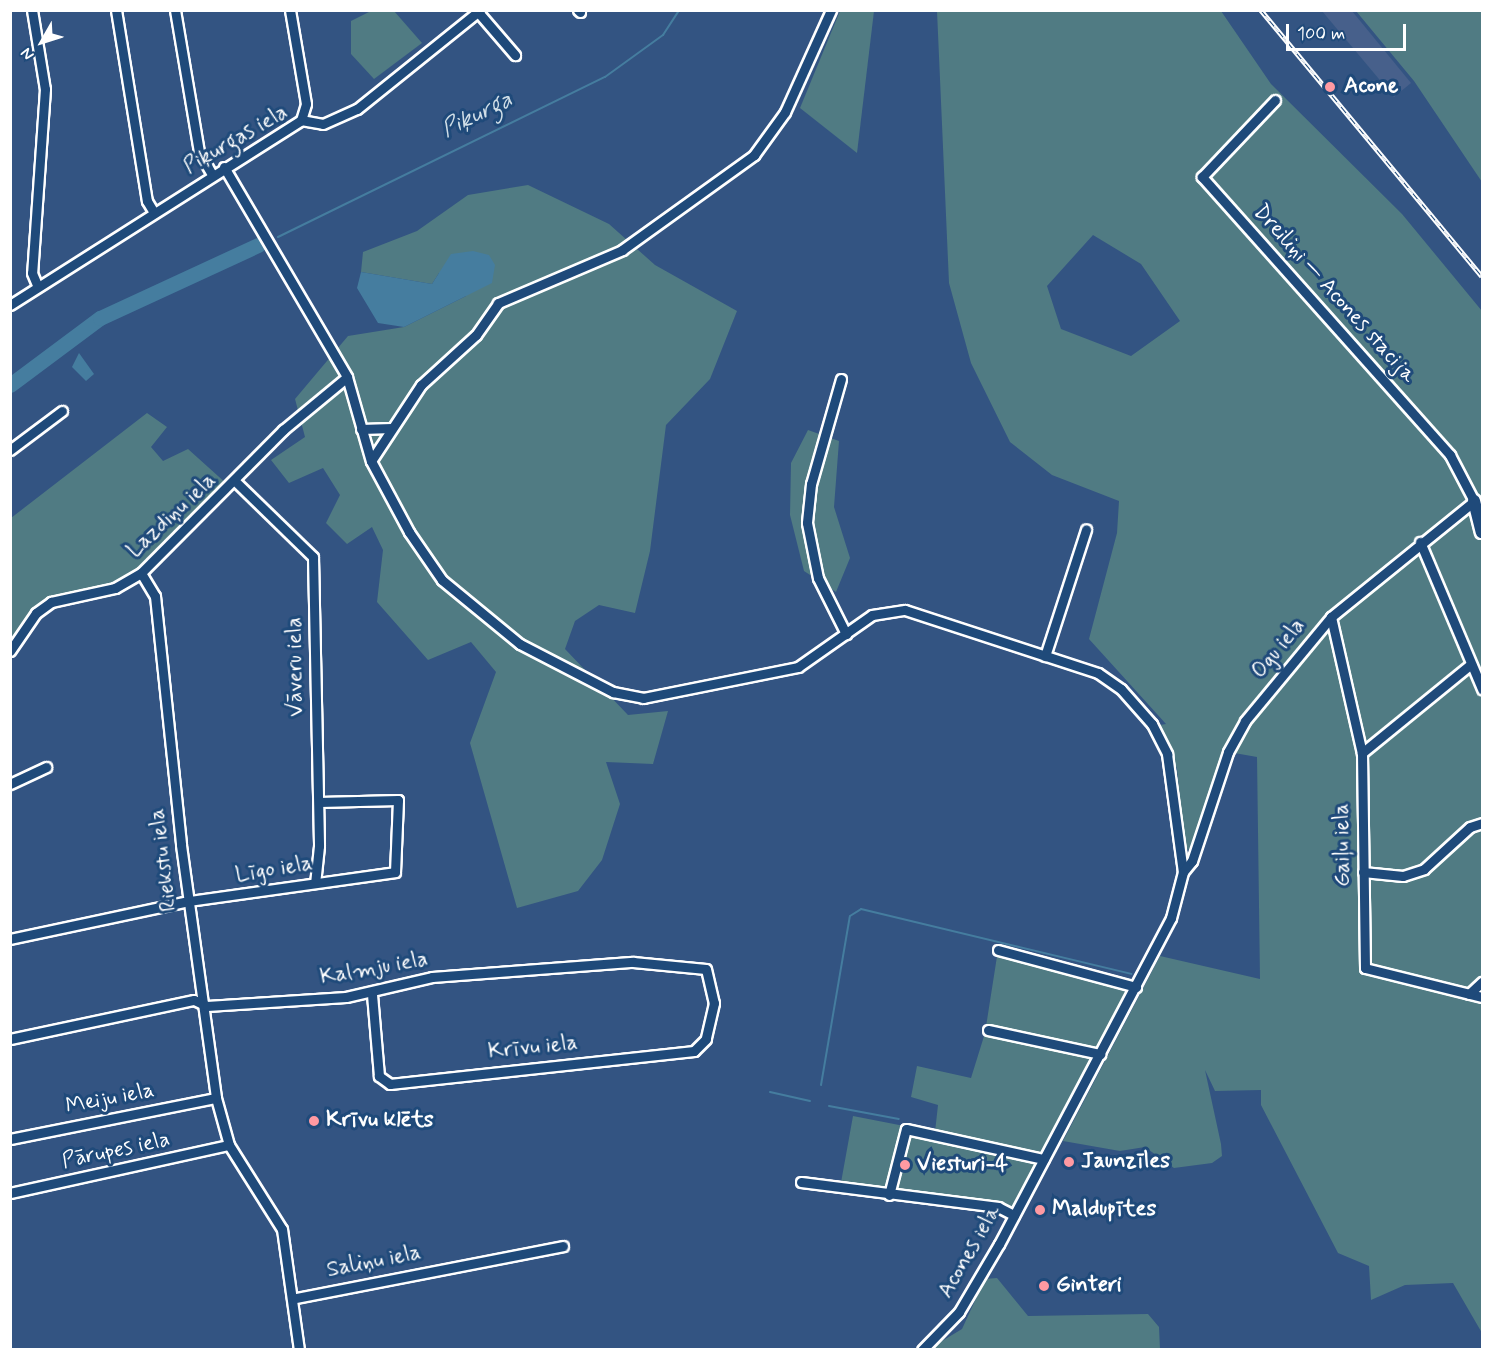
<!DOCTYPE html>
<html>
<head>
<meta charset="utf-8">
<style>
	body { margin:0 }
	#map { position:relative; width:1493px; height:1360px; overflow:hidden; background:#335482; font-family:Mynerve,sans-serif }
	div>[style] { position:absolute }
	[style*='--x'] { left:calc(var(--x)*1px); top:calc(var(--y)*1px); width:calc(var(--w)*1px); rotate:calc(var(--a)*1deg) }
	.built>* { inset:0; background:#47608b }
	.green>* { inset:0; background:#507b83 }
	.water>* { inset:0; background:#457d9f }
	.stream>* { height:2px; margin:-1px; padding:0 1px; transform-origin:1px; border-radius:1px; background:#457d9f }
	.river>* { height:15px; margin:-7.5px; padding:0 7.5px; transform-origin:7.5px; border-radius:7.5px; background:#457d9f }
	.roads { filter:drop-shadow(2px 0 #fff) drop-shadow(-2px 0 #fff) drop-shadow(0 2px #fff) drop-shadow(0 -2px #fff) }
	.minor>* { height:9px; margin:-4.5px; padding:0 4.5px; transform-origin:4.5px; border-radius:4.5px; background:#1f4a7a }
	.tertiary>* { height:12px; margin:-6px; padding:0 6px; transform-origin:6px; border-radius:6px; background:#1f4a7a }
	.rail>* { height:4.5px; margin-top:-2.25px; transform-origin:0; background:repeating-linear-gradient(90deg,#1f4a7a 0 7px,#fff 0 14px); box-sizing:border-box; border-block:2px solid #fff }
	.dots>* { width:16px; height:16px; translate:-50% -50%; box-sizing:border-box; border:3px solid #1f4a7a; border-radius:50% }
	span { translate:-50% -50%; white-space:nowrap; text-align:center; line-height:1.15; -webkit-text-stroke:6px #1f4a7a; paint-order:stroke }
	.poi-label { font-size:22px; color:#fff; font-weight:700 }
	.left { translate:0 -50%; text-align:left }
	.street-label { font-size:22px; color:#fff }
	.water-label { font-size:24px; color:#d0dee7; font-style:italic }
	.frame { position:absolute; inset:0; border:12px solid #fff; pointer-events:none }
	.north { position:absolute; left:12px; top:12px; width:60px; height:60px; -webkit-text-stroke:4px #1f4a7a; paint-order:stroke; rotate:231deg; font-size:16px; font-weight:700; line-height:24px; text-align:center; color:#fff }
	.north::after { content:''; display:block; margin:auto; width:21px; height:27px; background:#fff; clip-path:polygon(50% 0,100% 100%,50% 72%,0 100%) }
	.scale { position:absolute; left:1286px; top:24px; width:120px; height:27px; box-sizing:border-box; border:3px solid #fff; border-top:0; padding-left:8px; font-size:18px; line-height:21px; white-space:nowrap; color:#fff; -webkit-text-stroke:4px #1f4a7a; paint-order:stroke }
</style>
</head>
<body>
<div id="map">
	<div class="built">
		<i style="clip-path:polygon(1322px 11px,1352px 11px,1411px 83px,1394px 97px)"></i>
	</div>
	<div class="green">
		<i style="clip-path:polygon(371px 11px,394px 11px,422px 43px,374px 79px,351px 54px,351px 21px)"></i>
		<i style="clip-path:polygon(840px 11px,874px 11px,857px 153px,800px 108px)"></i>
		<i style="clip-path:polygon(evenodd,937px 11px,1221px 11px,1271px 84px,1402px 214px,1482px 311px,1482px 1333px,1453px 1283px,1405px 1285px,1371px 1300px,1369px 1266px,1338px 1253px,1261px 1105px,1261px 1090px,1215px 1091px,1205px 1070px,1221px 1144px,1222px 1156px,1212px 1163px,1174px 1168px,1145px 1147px,1120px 1151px,1063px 1141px,1160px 956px,1260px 979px,1257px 757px,1223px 751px,1191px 850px,1185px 849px,1177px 769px,1160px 725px,1166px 724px,1089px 639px,1117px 533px,1119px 501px,1052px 475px,1010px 442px,971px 363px,949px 283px,937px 11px,1093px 235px,1141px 264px,1180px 321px,1131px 356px,1061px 329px,1047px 286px,1093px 235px)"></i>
		<i style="clip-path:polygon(1356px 11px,1482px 11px,1482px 182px,1414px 81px)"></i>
		<i style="clip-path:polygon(528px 185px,609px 224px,655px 265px,737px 311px,710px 379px,666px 425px,650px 551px,635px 613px,599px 605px,575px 621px,565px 649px,628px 715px,668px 711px,653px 764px,606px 762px,620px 804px,602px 860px,578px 891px,517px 908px,470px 743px,496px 672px,471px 642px,428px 660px,377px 602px,383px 550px,372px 527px,347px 544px,326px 523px,340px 495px,323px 468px,289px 483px,271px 460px,305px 437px,295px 399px,348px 336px,404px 327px,466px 296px,439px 273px,432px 284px,361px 272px,363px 252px,417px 231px,468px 195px)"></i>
		<i style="clip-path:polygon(147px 413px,167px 427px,151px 447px,163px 461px,188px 449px,228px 485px,133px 572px,115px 583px,53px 597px,32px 611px,11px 644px,11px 518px)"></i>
		<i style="clip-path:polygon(808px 430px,839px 441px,834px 507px,850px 558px,836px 592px,804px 571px,790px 515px,791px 463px)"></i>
		<i style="clip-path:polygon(998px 950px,1136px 987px,1014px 1215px,998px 1207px,840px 1188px,853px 1116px,935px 1132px,938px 1105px,911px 1097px,917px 1066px,971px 1078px,985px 1033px)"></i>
		<i style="clip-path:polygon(997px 1278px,1028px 1316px,1148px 1314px,1159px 1327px,1160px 1349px,927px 1350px,962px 1329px,985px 1279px)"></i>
	</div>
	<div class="water">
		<i style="clip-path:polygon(473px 251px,489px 255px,495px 265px,492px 283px,404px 327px,378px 323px,357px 288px,361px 272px,432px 284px,451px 254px)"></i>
		<i style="clip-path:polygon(79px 353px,94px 374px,86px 381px,72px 367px)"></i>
	</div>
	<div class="stream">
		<i style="--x:278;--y:237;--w:364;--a:-26.1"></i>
		<i style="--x:605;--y:77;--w:72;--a:-35.9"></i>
		<i style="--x:663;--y:35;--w:30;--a:-57"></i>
		<i style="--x:821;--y:1085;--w:171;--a:-80.3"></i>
		<i style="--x:850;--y:916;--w:13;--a:-32"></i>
		<i style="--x:861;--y:909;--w:278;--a:13.5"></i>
		<i style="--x:770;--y:1092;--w:41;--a:12.7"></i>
		<i style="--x:829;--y:1106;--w:71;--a:10.5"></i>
	</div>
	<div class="river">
		<i style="--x:10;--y:385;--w:112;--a:-36.7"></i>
		<i style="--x:100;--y:318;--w:174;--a:-24.8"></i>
	</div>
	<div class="roads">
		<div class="minor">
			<i style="--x:32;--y:10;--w:80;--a:80.7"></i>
			<i style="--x:45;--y:89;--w:184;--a:94"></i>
			<i style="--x:32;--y:273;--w:13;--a:67"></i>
			<i style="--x:116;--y:10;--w:193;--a:80.8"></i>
			<i style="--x:147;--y:201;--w:12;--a:59"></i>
			<i style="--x:175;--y:10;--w:144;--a:80.4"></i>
			<i style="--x:199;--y:152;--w:24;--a:60"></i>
			<i style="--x:290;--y:10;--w:95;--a:80.3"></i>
			<i style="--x:306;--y:104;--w:17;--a:107"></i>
			<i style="--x:578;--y:10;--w:3;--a:45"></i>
			<i style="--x:478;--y:12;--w:57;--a:49.3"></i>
			<i style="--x:301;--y:120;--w:22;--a:10"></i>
			<i style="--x:323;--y:124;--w:37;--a:-24"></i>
			<i style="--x:357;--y:109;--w:158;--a:-38.8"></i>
			<i style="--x:224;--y:167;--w:243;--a:59.6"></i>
			<i style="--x:347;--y:377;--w:87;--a:74.1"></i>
			<i style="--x:371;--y:461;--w:81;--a:61.8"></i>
			<i style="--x:409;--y:532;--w:58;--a:55.5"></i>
			<i style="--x:442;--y:580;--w:101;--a:39.4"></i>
			<i style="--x:520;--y:644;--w:105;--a:27.3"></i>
			<i style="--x:613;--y:692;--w:31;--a:11"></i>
			<i style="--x:643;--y:698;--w:158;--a:-11.3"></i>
			<i style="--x:798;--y:667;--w:90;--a:-35.1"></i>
			<i style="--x:872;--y:615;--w:33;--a:-9"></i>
			<i style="--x:905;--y:610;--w:203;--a:18.1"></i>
			<i style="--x:1098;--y:673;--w:28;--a:35"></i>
			<i style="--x:1121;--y:689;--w:47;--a:48.5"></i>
			<i style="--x:1152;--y:724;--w:34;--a:63"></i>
			<i style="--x:1167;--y:754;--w:119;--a:82.3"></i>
			<i style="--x:1183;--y:872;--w:48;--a:104.6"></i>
			<i style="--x:1171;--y:918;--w:369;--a:117.8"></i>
			<i style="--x:999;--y:1244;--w:79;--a:120.5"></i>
			<i style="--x:959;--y:1312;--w:53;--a:134.2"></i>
			<i style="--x:10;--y:305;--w:345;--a:-32.4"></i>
			<i style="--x:841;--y:379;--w:109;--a:105.9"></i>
			<i style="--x:811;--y:484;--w:39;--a:96"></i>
			<i style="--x:807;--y:523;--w:56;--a:78.7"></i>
			<i style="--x:818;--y:578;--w:63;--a:63.4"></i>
			<i style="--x:361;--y:429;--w:31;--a:-2"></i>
			<i style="--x:10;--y:450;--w:65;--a:-36.9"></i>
			<i style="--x:371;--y:461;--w:91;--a:-56.7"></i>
			<i style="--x:421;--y:385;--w:74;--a:-42.3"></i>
			<i style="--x:476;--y:335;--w:39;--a:-55"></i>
			<i style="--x:498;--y:303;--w:135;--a:-23.1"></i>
			<i style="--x:622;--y:250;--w:163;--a:-35.7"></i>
			<i style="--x:754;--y:155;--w:53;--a:-54.2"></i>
			<i style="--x:785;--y:112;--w:112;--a:-65.7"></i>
			<i style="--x:236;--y:482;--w:107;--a:44.2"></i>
			<i style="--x:313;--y:557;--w:289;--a:88.8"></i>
			<i style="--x:319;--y:846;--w:37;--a:96"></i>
			<i style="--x:1420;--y:542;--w:160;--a:67.1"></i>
			<i style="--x:141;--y:573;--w:27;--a:59"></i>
			<i style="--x:155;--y:596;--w:250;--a:84"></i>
			<i style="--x:181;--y:845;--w:255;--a:82.1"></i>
			<i style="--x:216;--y:1098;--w:49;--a:74.5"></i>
			<i style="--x:229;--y:1145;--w:99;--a:57.8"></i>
			<i style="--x:282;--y:1229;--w:122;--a:82"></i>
			<i style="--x:1331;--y:617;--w:139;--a:77.2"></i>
			<i style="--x:1362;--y:753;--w:215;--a:89.2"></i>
			<i style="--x:1365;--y:968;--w:121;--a:13.9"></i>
			<i style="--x:10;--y:651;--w:46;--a:-55.6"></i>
			<i style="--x:36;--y:613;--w:19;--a:-36"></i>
			<i style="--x:51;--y:602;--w:66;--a:-12.3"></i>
			<i style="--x:115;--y:588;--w:30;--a:-30"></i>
			<i style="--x:141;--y:573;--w:202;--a:-45.2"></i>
			<i style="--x:283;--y:430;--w:83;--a:-39.6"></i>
			<i style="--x:1045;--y:656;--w:133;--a:-72"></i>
			<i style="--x:1362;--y:753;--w:139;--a:-39.2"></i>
			<i style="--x:10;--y:784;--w:40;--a:-25"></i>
			<i style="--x:1183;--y:872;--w:14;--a:-51"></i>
			<i style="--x:1192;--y:861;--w:115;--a:-71.7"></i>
			<i style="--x:1228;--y:752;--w:35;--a:-61"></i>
			<i style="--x:1245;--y:721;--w:135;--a:-50.4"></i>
			<i style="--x:1331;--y:617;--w:184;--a:-39"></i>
			<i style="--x:1474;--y:501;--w:52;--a:-117.6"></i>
			<i style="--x:1450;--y:455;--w:373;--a:-131.7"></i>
			<i style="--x:1202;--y:177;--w:106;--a:-46.5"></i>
			<i style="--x:1363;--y:872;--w:40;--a:5.7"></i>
			<i style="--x:1403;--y:876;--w:22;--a:-18"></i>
			<i style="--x:1424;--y:869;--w:62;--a:-42.4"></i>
			<i style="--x:1470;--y:827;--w:13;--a:-18"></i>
			<i style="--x:10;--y:939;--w:183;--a:-12"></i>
			<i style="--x:189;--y:901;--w:208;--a:-8"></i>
			<i style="--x:395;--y:872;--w:72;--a:-87.6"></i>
			<i style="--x:398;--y:800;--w:79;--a:178.5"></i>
			<i style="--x:998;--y:950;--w:143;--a:15"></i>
			<i style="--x:1469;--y:994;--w:18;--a:-43"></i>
			<i style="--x:988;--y:1030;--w:115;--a:12.1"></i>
			<i style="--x:10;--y:1039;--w:188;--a:-12"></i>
			<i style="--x:194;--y:1000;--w:14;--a:25"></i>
			<i style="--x:207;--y:1006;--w:139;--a:-3.7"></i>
			<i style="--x:346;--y:997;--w:88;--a:-13.1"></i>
			<i style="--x:432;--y:977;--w:202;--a:-4.3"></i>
			<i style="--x:633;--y:962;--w:73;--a:5.5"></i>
			<i style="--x:706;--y:969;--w:35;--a:77"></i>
			<i style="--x:714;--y:1003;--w:37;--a:103"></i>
			<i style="--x:706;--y:1039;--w:17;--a:135"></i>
			<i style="--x:694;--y:1051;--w:306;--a:173.8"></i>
			<i style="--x:390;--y:1084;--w:14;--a:-144"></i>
			<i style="--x:379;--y:1076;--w:82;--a:-94.9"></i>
			<i style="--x:10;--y:1139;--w:210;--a:-11.3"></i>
			<i style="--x:801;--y:1182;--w:199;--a:7.2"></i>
			<i style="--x:998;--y:1207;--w:18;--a:27"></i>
			<i style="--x:10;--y:1193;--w:224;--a:-12.4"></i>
			<i style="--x:889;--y:1195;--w:68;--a:-75.6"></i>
			<i style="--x:906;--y:1129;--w:141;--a:12.3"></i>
			<i style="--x:296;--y:1298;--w:272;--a:-11"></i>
		</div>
		<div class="tertiary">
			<i style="--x:1474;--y:501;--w:32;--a:76"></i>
		</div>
	</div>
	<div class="rail">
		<i style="--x:1261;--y:10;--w:346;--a:50.3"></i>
	</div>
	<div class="dots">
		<i style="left:1330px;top:87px;background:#ff9aa2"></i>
		<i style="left:314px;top:1121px;background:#ff9aa2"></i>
		<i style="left:1069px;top:1162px;background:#ff9aa2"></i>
		<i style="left:905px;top:1165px;background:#ff9aa2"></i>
		<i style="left:1040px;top:1210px;background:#ff9aa2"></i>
		<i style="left:1044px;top:1286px;background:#ff9aa2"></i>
	</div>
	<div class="poi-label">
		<span class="left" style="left:1344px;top:87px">Acone</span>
		<span class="left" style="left:326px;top:1121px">Krīvu klēts</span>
		<span class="left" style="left:1081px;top:1162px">Jaunzīles</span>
		<span class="left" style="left:917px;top:1165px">Viesturi-4</span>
		<span class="left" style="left:1052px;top:1210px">Maldupītes</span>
		<span class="left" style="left:1056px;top:1286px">Ginteri</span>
	</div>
	<div class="street-label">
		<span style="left:236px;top:140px;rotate:-30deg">Piķurgas iela</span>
		<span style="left:1334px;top:294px;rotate:48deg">Dreiliņi — Acones stacija</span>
		<span style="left:172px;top:516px;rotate:-43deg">Lazdiņu iela</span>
		<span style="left:1279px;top:649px;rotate:-51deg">Ogu iela</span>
		<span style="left:296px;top:667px;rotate:-91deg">Vāveru iela</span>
		<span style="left:1343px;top:845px;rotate:-91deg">Gaiļu iela</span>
		<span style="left:164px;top:860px;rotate:-97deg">Riekstu iela</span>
		<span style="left:274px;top:870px;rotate:-9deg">Līgo iela</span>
		<span style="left:374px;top:969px;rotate:-10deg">Kalmju iela</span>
		<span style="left:533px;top:1048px;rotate:-6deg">Krīvu iela</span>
		<span style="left:110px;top:1099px;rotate:-11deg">Meiju iela</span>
		<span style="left:116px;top:1151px;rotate:-12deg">Pārupes iela</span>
		<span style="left:970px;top:1252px;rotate:-60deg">Acones iela</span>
		<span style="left:374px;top:1262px;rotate:-11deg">Saliņu iela</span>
	</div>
	<div class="water-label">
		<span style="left:477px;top:115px;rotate:-26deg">Piķurga</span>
	</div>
	<div class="frame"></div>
	<div class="north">N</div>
	<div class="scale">100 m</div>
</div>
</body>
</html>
